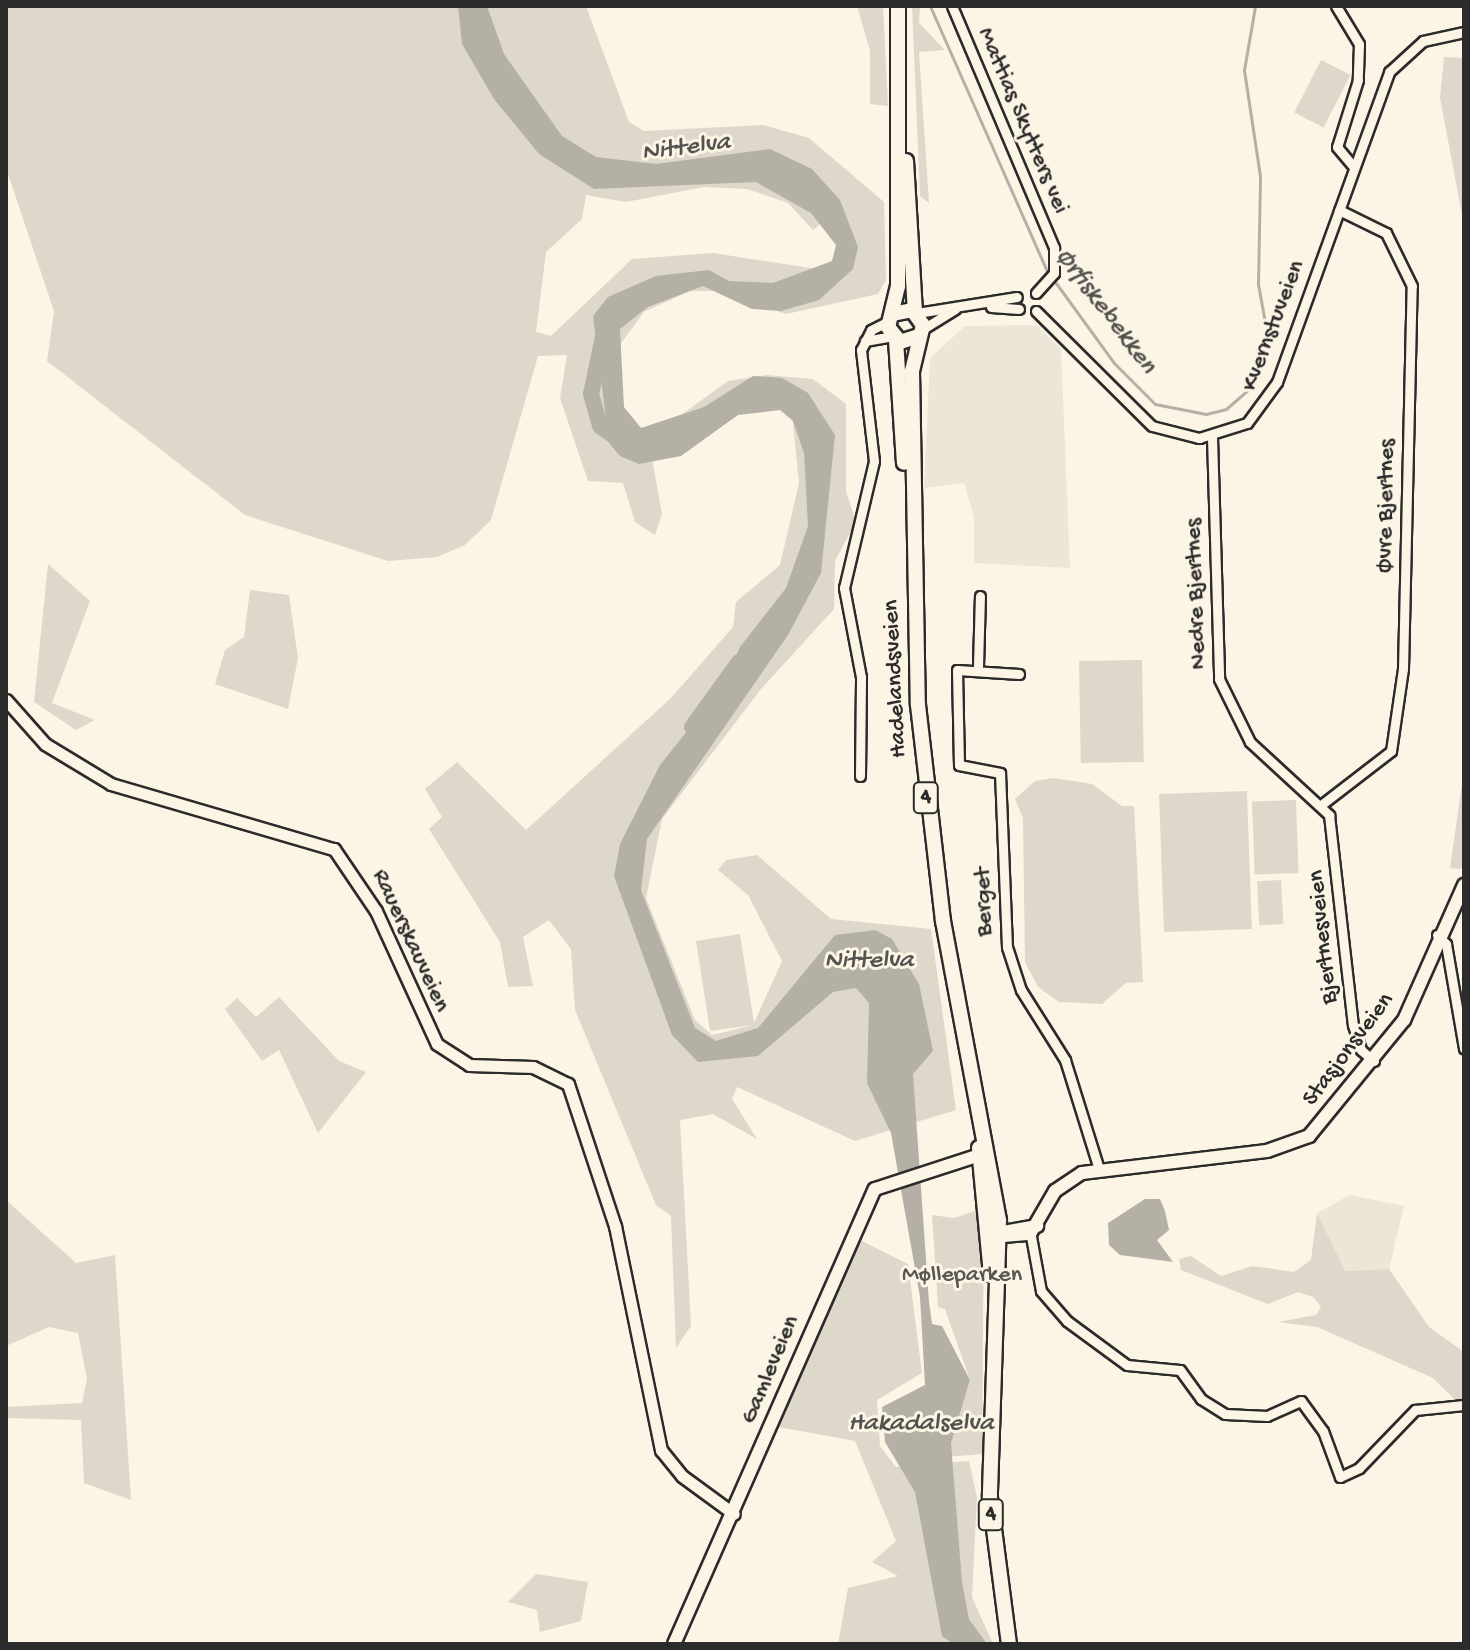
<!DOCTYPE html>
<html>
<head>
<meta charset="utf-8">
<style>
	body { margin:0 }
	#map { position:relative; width:1470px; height:1650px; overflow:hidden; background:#fcf5e5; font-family:"Gochi Hand",sans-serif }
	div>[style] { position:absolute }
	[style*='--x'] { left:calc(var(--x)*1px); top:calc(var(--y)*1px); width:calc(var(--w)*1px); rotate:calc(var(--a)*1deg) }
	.built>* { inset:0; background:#ece6d7 }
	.green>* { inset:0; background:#ded8ca; transform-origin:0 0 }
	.water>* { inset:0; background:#b4b0a5 }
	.stream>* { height:3px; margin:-1.5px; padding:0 1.5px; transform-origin:1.5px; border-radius:1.5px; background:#b4b0a5 }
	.river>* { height:16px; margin:-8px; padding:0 8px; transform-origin:8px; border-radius:8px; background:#b4b0a5 }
	.roads { filter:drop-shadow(2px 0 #2b2b2b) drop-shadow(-2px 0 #2b2b2b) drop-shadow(0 2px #2b2b2b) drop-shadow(0 -2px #2b2b2b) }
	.minor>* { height:9px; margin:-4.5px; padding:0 4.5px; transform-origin:4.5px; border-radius:4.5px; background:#fcf5e5 }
	.tertiary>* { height:11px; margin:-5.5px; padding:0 5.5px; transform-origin:5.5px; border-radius:5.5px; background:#fcf5e5 }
	.secondary>* { height:12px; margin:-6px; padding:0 6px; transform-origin:6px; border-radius:6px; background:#fcf5e5 }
	.trunk>* { height:14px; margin:-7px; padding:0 7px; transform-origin:7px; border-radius:7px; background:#fcf5e5 }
	span { translate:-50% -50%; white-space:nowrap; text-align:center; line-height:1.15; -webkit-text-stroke:6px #fcf5e5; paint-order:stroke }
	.shield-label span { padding:2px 6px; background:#fcf5e5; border:2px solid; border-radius:6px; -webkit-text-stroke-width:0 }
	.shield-label { font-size:22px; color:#2b2b2b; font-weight:700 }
	.street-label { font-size:24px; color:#2b2b2b }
	.park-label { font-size:24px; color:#585653 }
	.water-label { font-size:26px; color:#545350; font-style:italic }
	.frame { position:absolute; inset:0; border:8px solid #2b2b2b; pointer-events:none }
</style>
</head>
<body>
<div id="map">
	<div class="built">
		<i style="clip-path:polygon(1036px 325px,1061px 349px,1070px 568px,974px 563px,974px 517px,964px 483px,924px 488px,930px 358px,965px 326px)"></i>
		<i style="clip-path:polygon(1350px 1195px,1404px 1206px,1389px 1269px,1345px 1271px,1336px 1258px,1317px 1213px)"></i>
	</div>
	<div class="green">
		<i style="clip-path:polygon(evenodd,6px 6px,586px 6px,629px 122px,644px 131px,763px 125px,809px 138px,884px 202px,886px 280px,878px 294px,786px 314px,718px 291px,690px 291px,644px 312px,619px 346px,618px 407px,640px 428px,670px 423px,728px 381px,767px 375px,813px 379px,846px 404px,846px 491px,856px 522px,835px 561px,834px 609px,761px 689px,662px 819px,646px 898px,695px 1020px,712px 1035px,754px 1025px,710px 1031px,696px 941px,740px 934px,754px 1023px,782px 961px,748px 895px,718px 870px,726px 860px,757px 855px,831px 919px,931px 929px,956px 1110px,855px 1141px,737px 1087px,732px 1099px,757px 1139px,713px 1114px,680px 1120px,691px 1326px,676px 1348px,671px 1216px,656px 1205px,575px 1010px,571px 949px,549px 920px,523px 937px,533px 986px,508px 987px,500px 942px,429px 829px,442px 817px,425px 789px,457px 762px,526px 830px,671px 698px,733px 627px,736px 602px,780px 565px,799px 483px,791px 404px,747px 396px,652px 458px,662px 514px,655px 535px,635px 522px,623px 483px,588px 481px,560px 398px,567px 355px,538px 356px,491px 520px,465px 545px,437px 557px,388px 561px,245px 515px,47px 361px,54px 311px,6px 168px,6px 6px,704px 187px,747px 189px,788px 203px,813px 230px,834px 213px,847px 243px,823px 270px,713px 253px,632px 259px,551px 336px,536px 332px,546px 252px,582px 219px,586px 195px,626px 202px,704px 187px)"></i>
		<i style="clip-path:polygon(857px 6px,883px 6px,888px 106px,870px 104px,870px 51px)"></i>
		<i style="clip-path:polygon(912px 6px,920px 6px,919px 23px,945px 50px,919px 52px,929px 203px,920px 196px)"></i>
		<i style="clip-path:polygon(1444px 57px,1464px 58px,1464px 225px,1440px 98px)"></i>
		<i style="left:1321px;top:60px;width:33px;height:59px;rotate:27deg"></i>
		<i style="clip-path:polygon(48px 564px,90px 601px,52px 703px,95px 720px,76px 730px,34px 702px)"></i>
		<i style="clip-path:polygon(250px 590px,289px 595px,298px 658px,288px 709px,215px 684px,225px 650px,244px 637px)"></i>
		<i style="left:1142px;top:660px;width:102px;height:63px;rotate:89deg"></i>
		<i style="clip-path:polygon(1464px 770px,1464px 861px,1461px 869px,1450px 868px)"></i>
		<i style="clip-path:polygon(1053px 778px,1092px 784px,1122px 806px,1134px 806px,1143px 982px,1126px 983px,1102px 1004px,1059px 1002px,1038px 987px,1025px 962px,1023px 818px,1015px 799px,1035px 781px)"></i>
		<i style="left:1247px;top:791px;width:138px;height:88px;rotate:88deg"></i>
		<i style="left:1296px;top:800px;width:73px;height:44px;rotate:88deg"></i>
		<i style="left:1281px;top:880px;width:44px;height:24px;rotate:87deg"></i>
		<i style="clip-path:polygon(279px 997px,339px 1061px,366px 1072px,318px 1133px,279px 1050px,262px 1061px,225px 1009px,237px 998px,256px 1017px)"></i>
		<i style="clip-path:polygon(6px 1200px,76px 1263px,115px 1255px,131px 1500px,84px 1483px,81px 1420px,6px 1418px,6px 1407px,82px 1403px,87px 1379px,78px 1333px,49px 1327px,6px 1346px)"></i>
		<i style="clip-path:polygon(984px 1208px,982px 1454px,946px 1457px,970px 1380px,945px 1309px,938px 1307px,932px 1215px,954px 1218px)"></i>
		<i style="clip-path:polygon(1317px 1213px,1345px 1271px,1389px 1269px,1429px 1327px,1464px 1352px,1464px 1409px,1433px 1378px,1317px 1327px,1278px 1322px,1316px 1315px,1321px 1307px,1313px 1297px,1298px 1292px,1268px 1304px,1181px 1270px,1179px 1259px,1191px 1256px,1221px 1276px,1252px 1266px,1294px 1272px,1311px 1260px)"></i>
		<i style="clip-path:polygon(854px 1237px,908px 1264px,922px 1373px,877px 1400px,880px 1446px,896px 1467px,969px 1461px,977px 1497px,972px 1597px,993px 1644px,838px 1644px,848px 1588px,898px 1576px,872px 1562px,896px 1541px,855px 1441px,773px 1426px)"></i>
		<i style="clip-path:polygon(536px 1574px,588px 1582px,581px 1621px,540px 1632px,537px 1610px,508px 1602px)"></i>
	</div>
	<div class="water">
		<i style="clip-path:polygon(458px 6px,487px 6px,504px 54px,562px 136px,596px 157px,656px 164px,770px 149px,812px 169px,840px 200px,858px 247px,853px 269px,819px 300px,781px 311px,752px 309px,703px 286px,648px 307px,620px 329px,624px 407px,641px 428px,704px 407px,753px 376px,782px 378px,808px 393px,835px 435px,821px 573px,788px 635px,647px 839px,641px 890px,695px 1028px,716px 1041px,758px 1028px,835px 935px,875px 930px,892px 939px,919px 984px,933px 1051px,913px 1074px,929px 1302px,932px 1324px,942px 1326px,970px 1380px,951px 1443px,962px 1582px,969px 1619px,987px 1644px,953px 1644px,942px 1636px,915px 1492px,885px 1442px,882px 1407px,925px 1385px,920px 1297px,891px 1133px,867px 1083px,869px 1003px,856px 988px,833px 992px,758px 1056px,698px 1062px,672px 1035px,614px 876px,620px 844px,660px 765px,723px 686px,740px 647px,786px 588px,808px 526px,804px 453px,793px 421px,780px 410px,738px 415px,681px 456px,639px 464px,620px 456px,609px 443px,593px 316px,608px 297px,656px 276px,709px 270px,729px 281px,773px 283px,832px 261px,836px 245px,811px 213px,756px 182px,594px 189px,539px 154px,494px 99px,462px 44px)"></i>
		<i style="clip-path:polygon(1145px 1199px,1160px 1199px,1165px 1211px,1169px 1230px,1157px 1240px,1173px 1262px,1120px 1255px,1109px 1245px,1108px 1223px)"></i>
	</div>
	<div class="stream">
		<i style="--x:930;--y:6;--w:292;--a:66.2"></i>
		<i style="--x:1053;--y:279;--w:104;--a:54"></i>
		<i style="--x:1114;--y:363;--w:58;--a:45"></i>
		<i style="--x:1155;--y:404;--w:52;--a:11.1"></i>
		<i style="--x:1206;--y:414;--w:21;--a:-14"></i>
		<i style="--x:1226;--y:409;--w:29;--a:-41"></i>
		<i style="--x:1248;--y:390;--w:55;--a:-68.6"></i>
		<i style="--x:1268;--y:339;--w:56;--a:-100.3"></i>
		<i style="--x:1258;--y:284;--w:108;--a:-88.9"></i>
		<i style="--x:1260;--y:176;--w:107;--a:-98.6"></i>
		<i style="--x:1244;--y:70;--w:65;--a:-80.2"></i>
	</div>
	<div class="river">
		<i style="--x:604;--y:332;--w:63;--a:101.8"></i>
		<i style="--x:591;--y:394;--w:33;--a:74"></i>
		<i style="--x:600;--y:426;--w:29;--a:36"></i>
		<i style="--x:692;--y:727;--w:80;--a:-54.1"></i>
	</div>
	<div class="roads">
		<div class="minor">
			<i style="--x:952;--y:6;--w:263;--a:67.1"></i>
			<i style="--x:1054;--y:248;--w:25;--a:90"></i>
			<i style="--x:1054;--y:273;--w:27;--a:132"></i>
			<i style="--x:1336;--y:6;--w:44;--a:58.8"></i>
			<i style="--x:1359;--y:44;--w:36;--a:92"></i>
			<i style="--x:1358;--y:80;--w:70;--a:107.4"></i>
			<i style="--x:1337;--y:147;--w:25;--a:50"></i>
			<i style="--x:991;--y:307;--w:28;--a:4"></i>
			<i style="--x:1036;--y:311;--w:163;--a:44.8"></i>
			<i style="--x:1152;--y:426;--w:49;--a:14.3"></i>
			<i style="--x:1199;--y:438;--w:50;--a:-17.4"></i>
			<i style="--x:1247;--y:423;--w:51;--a:-53.8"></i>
			<i style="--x:1277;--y:382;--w:330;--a:-70.1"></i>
			<i style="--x:1389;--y:72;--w:46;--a:-42.4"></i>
			<i style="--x:1423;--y:41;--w:42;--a:-12.4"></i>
			<i style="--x:917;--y:313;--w:101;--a:-9.1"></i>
			<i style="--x:923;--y:329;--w:38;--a:-32"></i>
			<i style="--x:865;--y:341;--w:27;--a:-10"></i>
			<i style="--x:1212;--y:437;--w:242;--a:88.3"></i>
			<i style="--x:1219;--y:679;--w:70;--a:63.8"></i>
			<i style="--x:1250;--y:742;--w:108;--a:42.7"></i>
			<i style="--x:1329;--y:815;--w:211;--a:83.5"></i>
			<i style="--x:1353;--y:1025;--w:26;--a:72"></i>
			<i style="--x:1361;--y:1050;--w:17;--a:40"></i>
			<i style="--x:978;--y:666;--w:70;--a:-88.4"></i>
			<i style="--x:1019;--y:674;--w:62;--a:-176.3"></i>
			<i style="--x:957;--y:670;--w:95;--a:88.8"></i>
			<i style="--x:959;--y:765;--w:42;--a:11"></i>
			<i style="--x:1000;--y:773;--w:174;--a:87.7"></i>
			<i style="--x:1007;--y:947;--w:45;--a:72"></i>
			<i style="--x:1021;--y:990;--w:83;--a:57.8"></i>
			<i style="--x:1065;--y:1060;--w:114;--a:72.7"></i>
			<i style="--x:860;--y:776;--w:99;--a:-89.4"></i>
			<i style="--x:861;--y:677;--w:91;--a:-100.8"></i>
			<i style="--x:844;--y:588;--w:130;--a:-76.7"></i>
			<i style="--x:874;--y:461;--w:112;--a:-96.7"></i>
			<i style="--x:861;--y:350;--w:22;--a:-63"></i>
			<i style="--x:871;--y:330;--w:20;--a:-27"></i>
			<i style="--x:1321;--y:805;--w:88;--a:-37.6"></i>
			<i style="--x:1391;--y:751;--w:83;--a:-81.7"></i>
			<i style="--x:1403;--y:669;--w:383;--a:-88.7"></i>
			<i style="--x:1412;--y:286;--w:59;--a:-116.1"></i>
			<i style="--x:1386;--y:233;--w:52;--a:-153.9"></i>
			<i style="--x:1437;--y:935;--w:13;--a:45"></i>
			<i style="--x:1446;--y:944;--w:106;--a:80.2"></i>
			<i style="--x:1030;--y:1231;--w:61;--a:79.6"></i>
			<i style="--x:1041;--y:1291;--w:40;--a:49"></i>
			<i style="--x:1067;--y:1321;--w:74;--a:36.3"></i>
			<i style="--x:1127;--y:1365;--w:53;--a:5.4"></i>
			<i style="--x:1180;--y:1370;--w:36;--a:54"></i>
			<i style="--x:1201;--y:1399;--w:28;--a:32"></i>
			<i style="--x:1225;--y:1414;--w:42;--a:2.7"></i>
			<i style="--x:1267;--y:1416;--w:37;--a:-24"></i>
			<i style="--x:1301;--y:1401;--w:37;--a:54"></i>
			<i style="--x:1323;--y:1431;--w:49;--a:69.7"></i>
			<i style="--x:1340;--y:1477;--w:21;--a:-25"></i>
			<i style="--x:1359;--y:1468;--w:81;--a:-46"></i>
			<i style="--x:1415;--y:1410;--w:49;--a:-5.8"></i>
		</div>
		<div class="tertiary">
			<i style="--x:6;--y:700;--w:59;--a:48.4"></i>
			<i style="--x:45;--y:744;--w:77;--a:31.2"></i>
			<i style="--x:111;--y:784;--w:232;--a:16.3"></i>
			<i style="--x:334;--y:849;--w:75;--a:55.9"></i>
			<i style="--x:376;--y:911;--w:146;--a:65.4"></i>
			<i style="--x:437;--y:1044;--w:38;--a:33"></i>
			<i style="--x:469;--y:1065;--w:64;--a:1.8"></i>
			<i style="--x:533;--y:1067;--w:39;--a:26"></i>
			<i style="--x:568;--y:1084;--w:150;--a:71.7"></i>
			<i style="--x:615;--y:1226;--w:229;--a:78.4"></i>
			<i style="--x:661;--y:1450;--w:33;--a:51"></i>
			<i style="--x:682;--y:1476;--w:64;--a:36.2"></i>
		</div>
		<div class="secondary">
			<i style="--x:992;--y:1234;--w:46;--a:-10.1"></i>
			<i style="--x:992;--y:1237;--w:38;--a:-5"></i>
			<i style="--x:1030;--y:1234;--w:50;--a:-59.8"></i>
			<i style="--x:1055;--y:1191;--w:32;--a:-34"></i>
			<i style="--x:1082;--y:1173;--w:186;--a:-6.8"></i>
			<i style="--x:1267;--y:1151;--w:45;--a:-19.7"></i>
			<i style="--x:1309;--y:1136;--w:150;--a:-50.7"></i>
			<i style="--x:1404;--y:1020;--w:148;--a:-66"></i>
			<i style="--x:674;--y:1644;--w:497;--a:-66.2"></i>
			<i style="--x:875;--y:1189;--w:117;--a:-18"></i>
		</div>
		<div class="trunk">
			<i style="--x:898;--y:6;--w:280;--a:90"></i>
			<i style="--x:898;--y:286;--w:42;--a:103.7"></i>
			<i style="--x:888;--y:327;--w:19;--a:51"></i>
			<i style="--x:900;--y:342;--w:20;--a:-18"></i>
			<i style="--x:906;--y:161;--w:150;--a:86.6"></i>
			<i style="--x:893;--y:314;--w:19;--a:-12"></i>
			<i style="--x:912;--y:310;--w:19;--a:54"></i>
			<i style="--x:923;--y:325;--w:47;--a:103.4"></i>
			<i style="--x:912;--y:371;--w:334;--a:89"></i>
			<i style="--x:918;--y:705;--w:217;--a:83.4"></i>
			<i style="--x:943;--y:921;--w:304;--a:79.4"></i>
			<i style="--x:999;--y:1220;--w:278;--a:91.9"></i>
			<i style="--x:990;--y:1498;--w:147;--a:82.6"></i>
			<i style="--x:896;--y:340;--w:123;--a:86.3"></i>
			<i style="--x:979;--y:1148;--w:127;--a:84.6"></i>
		</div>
	</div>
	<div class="shield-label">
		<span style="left:926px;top:798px">4</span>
		<span style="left:991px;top:1515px">4</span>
	</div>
	<div class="street-label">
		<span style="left:1022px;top:121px;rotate:67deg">Mattias Skytters vei</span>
		<span style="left:1274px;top:326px;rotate:-69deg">Kvernstuveien</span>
		<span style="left:1387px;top:506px;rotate:-89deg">Øvre Bjertnes</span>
		<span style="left:1197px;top:594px;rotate:-92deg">Nedre Bjertnes</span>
		<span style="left:896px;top:679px;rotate:-93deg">Hadelandsveien</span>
		<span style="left:985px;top:902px;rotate:-92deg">Berget</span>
		<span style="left:1324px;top:937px;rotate:-96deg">Bjertnesveien</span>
		<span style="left:410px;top:941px;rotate:65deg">Rauerskauveien</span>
		<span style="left:1349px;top:1050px;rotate:-53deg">Stasjonsveien</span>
		<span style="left:771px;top:1370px;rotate:-67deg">Gamleveien</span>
	</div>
	<div class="park-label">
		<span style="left:962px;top:1276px">Mølleparken</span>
	</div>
	<div class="water-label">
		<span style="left:686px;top:149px;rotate:-7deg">Nittelva</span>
		<span style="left:1105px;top:312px;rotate:53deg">Ørfiskebekken</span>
		<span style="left:869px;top:962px">Nittelva</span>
		<span style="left:921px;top:1425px">Hakadalselva</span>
	</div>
	<div class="frame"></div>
</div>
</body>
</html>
